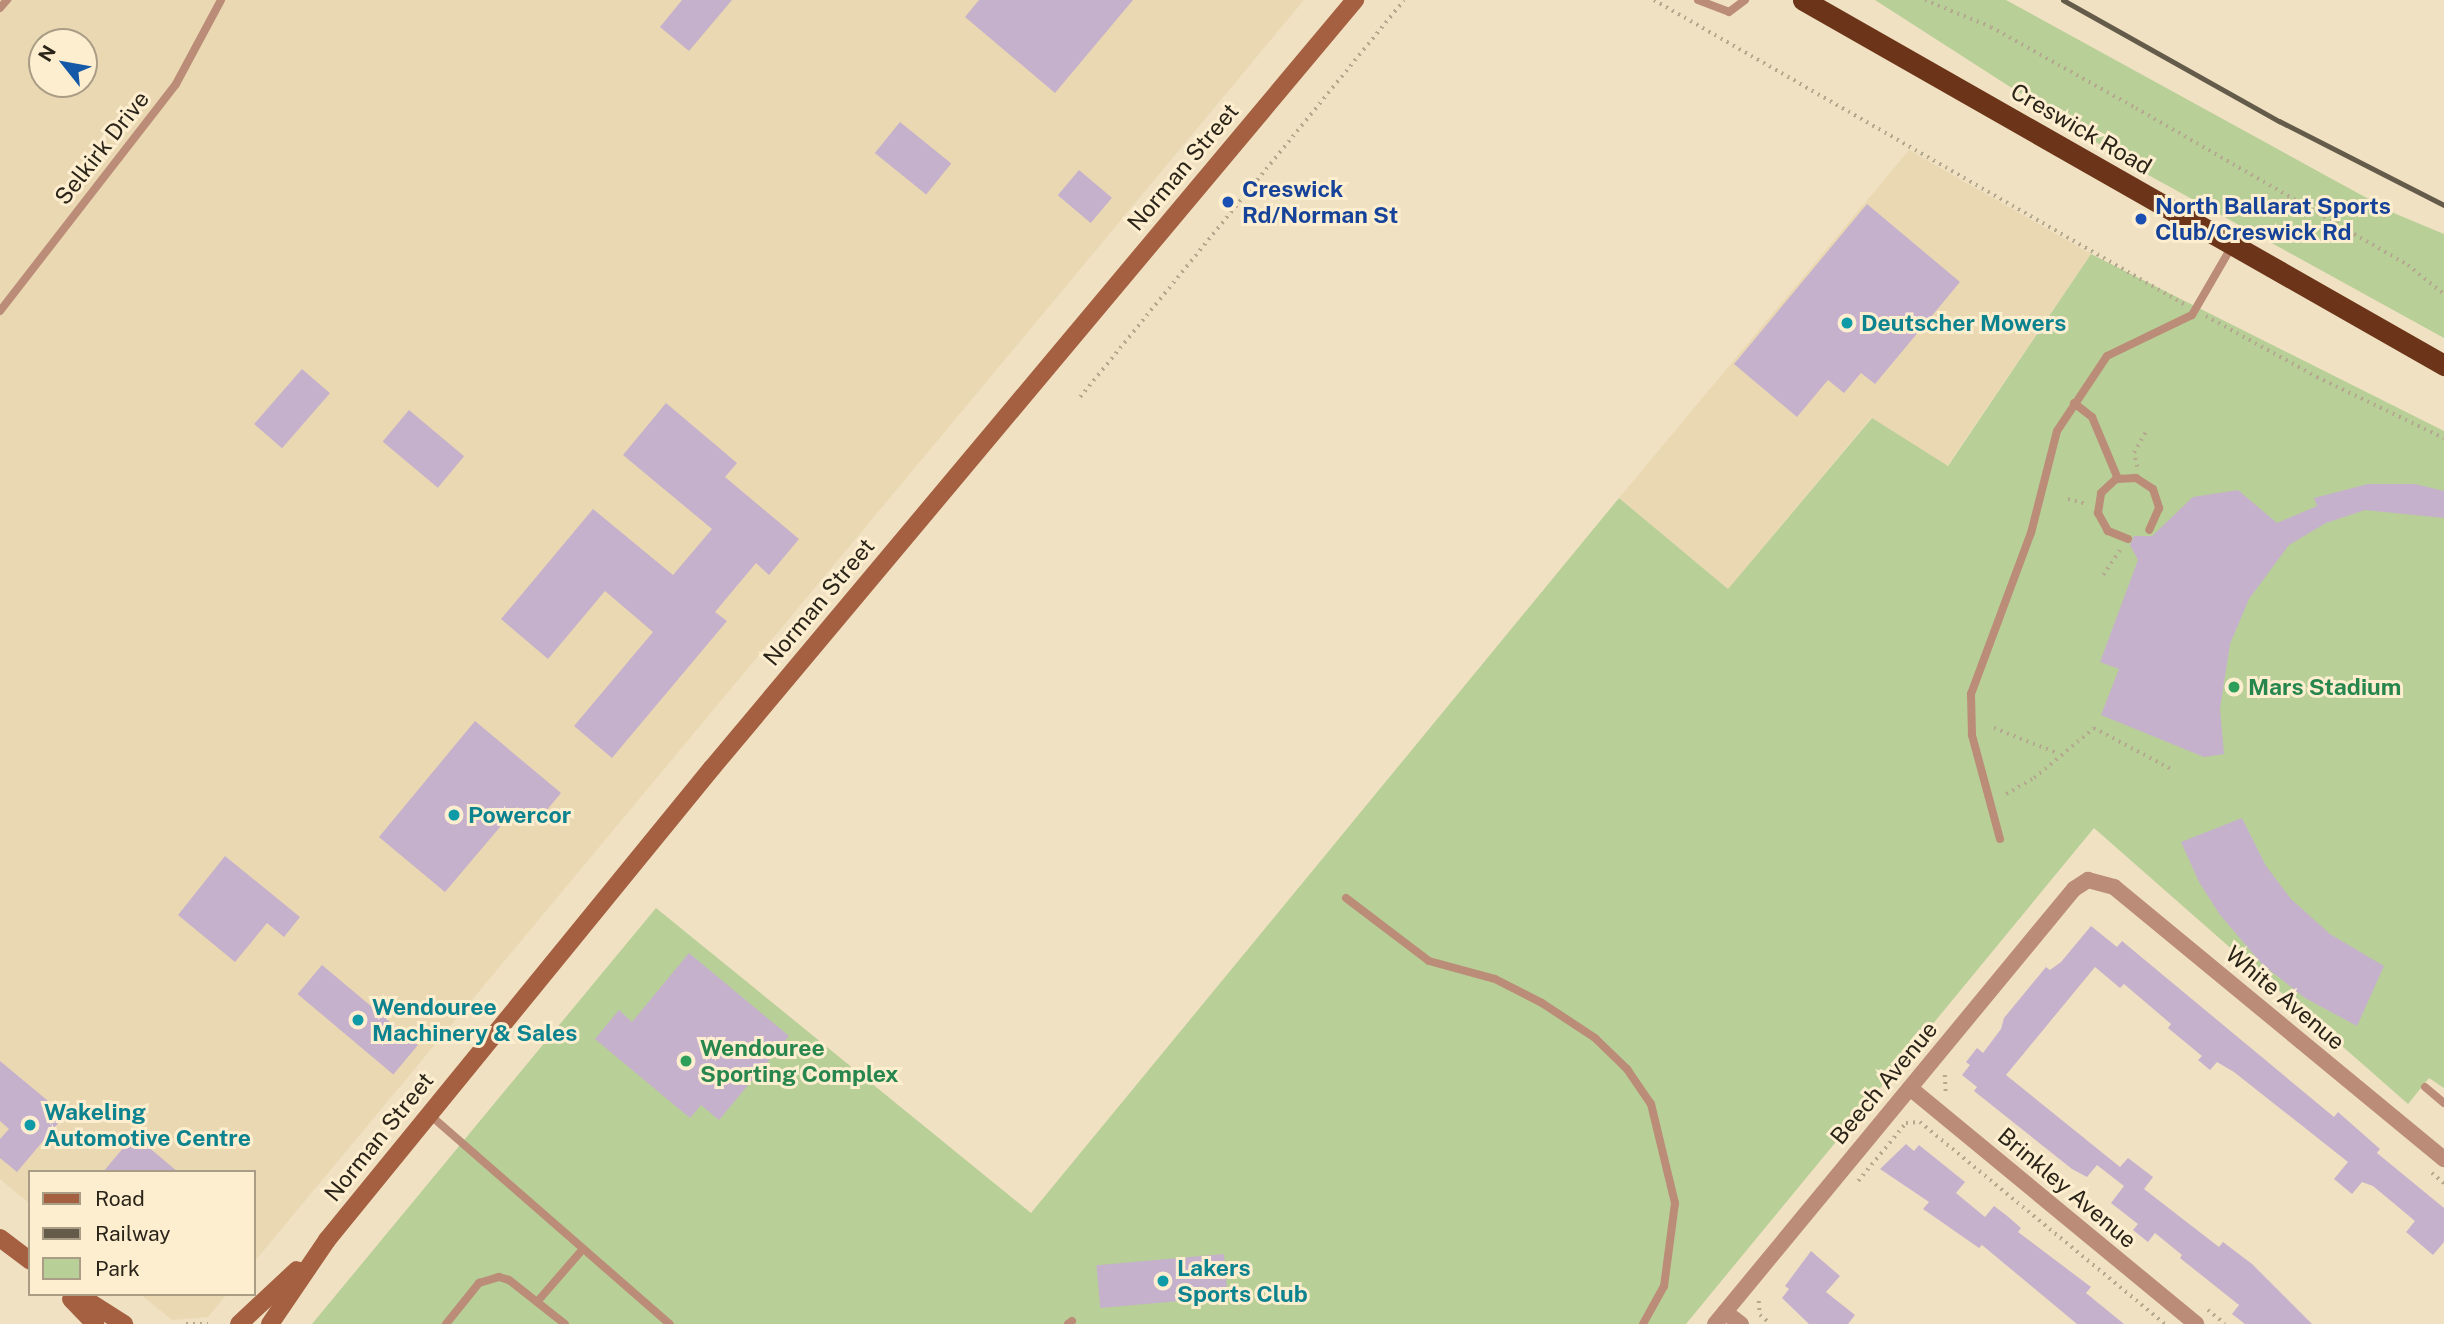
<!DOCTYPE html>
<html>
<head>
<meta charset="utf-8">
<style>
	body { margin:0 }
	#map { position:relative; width:2444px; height:1324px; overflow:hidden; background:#f0e1c2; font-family:"Public Sans",sans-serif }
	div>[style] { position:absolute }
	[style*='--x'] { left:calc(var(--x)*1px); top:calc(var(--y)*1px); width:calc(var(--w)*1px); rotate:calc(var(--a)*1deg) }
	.built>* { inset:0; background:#ead8b2 }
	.green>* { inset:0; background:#b8cf98 }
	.building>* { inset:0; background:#c6b1cc; transform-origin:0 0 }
	.path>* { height:3.5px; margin-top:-1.75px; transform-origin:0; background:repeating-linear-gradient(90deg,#b4a88f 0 2px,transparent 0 7px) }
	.lane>* { height:8px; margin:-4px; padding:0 4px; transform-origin:4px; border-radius:4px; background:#bb8c77 }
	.street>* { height:16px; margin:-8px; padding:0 8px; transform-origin:8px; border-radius:8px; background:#bb8c77 }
	.secondary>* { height:18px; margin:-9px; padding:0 9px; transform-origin:9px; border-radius:9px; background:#a46041 }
	.highway>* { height:21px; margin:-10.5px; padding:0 10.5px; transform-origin:10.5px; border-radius:10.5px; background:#6c3419 }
	.rail>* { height:5px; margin:-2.5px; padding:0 2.5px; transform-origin:2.5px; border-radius:2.5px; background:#645b4a }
	.dots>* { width:19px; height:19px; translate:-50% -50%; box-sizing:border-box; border:4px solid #fdeecf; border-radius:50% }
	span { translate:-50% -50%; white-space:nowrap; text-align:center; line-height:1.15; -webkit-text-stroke:6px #fdeecf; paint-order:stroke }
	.street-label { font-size:23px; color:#2a2419 }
	.transit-label { font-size:23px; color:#164399; font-weight:700 }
	.left { translate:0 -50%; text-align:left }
	.culture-label { font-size:23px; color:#0d838f; font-weight:700 }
	.leisure-label { font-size:23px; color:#27864d; font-weight:700 }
	.legend { position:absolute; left:28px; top:1170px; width:228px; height:126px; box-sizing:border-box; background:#fdeecf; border:2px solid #a99d86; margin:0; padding:9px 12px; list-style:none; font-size:21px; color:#2a2419 }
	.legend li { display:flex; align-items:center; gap:14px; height:35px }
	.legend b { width:35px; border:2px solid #a99d86 }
	.north { position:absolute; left:28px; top:28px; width:70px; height:70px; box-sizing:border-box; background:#fdeecf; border:2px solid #a99d86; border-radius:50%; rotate:301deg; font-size:19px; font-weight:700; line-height:28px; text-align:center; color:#2a2419 }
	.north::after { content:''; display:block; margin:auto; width:24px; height:32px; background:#1558a8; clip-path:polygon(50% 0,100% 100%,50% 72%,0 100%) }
</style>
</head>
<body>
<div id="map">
	<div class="built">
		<i style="clip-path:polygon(evenodd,0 0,1304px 0,254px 1262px,254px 1172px,30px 1172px,30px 1204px,0 1179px,0 0,42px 42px,84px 42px,84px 84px,42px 84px,42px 42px)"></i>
		<i style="clip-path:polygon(1909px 150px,2091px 254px,1947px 466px,1871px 418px,1728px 589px,1619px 498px)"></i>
		<i style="clip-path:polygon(140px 1294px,227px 1294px,208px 1317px,172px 1320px)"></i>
	</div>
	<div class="green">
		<i style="clip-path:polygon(1875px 0,2006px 0,2396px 214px,2444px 234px,2444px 338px,2141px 171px)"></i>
		<i style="clip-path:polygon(2091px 254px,2444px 431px,2444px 1088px,2429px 1078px,2408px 1104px,2094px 828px,1686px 1324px,312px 1324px,656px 908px,1031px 1213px,1619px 498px,1728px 589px,1872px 418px,1948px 466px)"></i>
	</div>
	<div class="building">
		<i style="clip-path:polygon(682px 0,732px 0,689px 51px,660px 27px)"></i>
		<i style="clip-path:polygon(979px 0,1133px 0,1055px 93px,965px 17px)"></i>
		<i style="left:900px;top:122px;width:66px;height:40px;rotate:39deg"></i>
		<i style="left:1079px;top:170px;width:43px;height:33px;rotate:40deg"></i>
		<i style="clip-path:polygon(1867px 204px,1960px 282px,1875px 384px,1861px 373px,1844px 393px,1828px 380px,1797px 417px,1734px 364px)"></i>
		<i style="left:302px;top:369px;width:37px;height:73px;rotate:41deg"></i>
		<i style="clip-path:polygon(666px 403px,737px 463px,725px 477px,799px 539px,769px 575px,756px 563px,715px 612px,727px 621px,612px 758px,574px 726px,653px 632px,605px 591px,548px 659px,501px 619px,593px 509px,673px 575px,712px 529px,623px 455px)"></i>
		<i style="left:409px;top:410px;width:72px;height:41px;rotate:40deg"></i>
		<i style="clip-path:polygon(2368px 484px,2415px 484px,2444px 491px,2444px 518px,2365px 510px,2326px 523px,2289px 545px,2249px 599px,2230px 644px,2220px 709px,2224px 754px,2204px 757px,2101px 715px,2119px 669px,2100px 662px,2138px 560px,2130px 545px,2134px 536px,2152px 536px,2193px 497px,2238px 490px,2277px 523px,2317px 506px,2314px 498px)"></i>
		<i style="clip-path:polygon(475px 721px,561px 793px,536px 823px,517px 807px,445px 892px,379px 837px)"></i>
		<i style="clip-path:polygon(2242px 818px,2266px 866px,2291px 899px,2330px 934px,2384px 966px,2357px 1026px,2305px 998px,2262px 964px,2220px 915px,2199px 882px,2181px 842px)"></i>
		<i style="clip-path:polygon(225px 856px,300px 917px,284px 937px,267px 923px,235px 962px,178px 915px)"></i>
		<i style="clip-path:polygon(2091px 926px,2117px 947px,2122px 941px,2334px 1117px,2338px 1112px,2380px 1149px,2377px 1153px,2444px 1208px,2444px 1242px,2433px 1255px,2406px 1232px,2415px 1221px,2373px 1186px,2362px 1182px,2352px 1194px,2334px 1179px,2348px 1162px,2234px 1072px,2217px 1062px,2210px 1070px,2198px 1060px,2202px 1056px,2168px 1028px,2171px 1024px,2124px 984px,2120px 988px,2095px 967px,2006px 1075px,2120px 1167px,2128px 1158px,2153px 1177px,2144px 1189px,2219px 1247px,2223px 1242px,2252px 1264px,2312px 1324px,2245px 1324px,2232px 1314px,2239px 1305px,2180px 1258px,2182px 1255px,2155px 1233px,2148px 1242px,2133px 1230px,2138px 1224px,2111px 1203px,2124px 1186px,2097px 1165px,2087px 1177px,2072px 1169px,1974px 1091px,1977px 1087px,1962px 1075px,1970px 1065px,1966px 1062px,1977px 1048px,1983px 1053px,2001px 1029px,2004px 1018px,2046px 967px,2050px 970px,2061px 962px)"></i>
		<i style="clip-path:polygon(689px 953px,789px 1036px,719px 1120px,701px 1105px,690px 1118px,595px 1039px,619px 1010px,632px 1022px)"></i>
		<i style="left:322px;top:965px;width:125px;height:38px;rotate:40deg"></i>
		<i style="clip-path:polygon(0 1061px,65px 1115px,17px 1172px,0 1158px,0 1139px,9px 1129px,0 1121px)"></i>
		<i style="clip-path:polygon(134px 1135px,178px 1172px,103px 1172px)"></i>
		<i style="clip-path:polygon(1906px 1144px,1914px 1151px,1919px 1145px,1965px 1182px,1956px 1193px,1985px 1217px,1994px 1206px,2006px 1215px,2021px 1228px,2018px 1232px,2091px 1287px,2086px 1293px,2124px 1324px,2077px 1324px,1982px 1245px,1979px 1248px,1923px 1209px,1929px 1202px,1880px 1169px)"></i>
		<i style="clip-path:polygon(1811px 1251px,1840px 1276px,1826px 1292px,1855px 1315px,1848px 1324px,1809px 1324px,1782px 1298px,1789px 1289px,1785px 1286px)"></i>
		<i style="left:1224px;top:1254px;width:43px;height:128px;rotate:85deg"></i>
	</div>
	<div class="path">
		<i style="--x:1654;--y:0;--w:611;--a:29.84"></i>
		<i style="--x:1925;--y:0;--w:71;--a:22.2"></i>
		<i style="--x:1991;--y:27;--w:166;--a:29.2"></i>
		<i style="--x:2136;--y:108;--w:314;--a:30"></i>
		<i style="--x:2408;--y:265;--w:46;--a:38.9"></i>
		<i style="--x:2206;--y:316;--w:127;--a:28.8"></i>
		<i style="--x:2317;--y:377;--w:141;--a:25.7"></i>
		<i style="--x:1080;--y:397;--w:512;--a:-50.78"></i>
		<i style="--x:2137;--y:467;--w:14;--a:-102"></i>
		<i style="--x:2134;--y:453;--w:26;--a:-61"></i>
		<i style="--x:2068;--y:499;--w:20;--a:15"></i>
		<i style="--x:2103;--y:575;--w:30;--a:-56"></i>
		<i style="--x:1994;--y:728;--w:68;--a:21.6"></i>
		<i style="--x:2006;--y:794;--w:32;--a:-30"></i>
		<i style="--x:2034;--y:778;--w:78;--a:-39.8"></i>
		<i style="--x:2094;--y:728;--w:87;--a:28"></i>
		<i style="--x:1945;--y:1075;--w:18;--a:87"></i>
		<i style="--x:2432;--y:1173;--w:16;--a:40"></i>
		<i style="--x:1858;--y:1181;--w:75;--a:-50.4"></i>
		<i style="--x:1906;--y:1123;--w:14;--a:-4"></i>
		<i style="--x:1920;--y:1122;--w:318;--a:39.5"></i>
		<i style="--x:1759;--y:1301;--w:14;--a:86"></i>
		<i style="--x:1760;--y:1315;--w:14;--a:39"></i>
		<i style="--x:2208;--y:1310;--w:22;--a:39"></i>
		<i style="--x:186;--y:1324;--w:22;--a:0"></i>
	</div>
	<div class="lane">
		<i style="--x:1698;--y:0;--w:33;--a:21"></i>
		<i style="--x:1729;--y:12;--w:20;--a:-37"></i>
		<i style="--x:0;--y:8;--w:11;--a:-49"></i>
		<i style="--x:0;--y:311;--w:287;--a:-52.2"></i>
		<i style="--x:176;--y:84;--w:95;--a:-61.8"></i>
		<i style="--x:2074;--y:403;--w:23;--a:38"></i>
		<i style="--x:2092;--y:417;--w:67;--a:67.2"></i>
		<i style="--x:2128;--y:539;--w:22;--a:-158"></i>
		<i style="--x:2108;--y:531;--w:21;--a:-119"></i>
		<i style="--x:2098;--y:513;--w:20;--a:-81"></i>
		<i style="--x:2101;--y:493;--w:21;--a:-43"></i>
		<i style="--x:2116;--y:479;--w:20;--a:-3"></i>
		<i style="--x:2136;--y:478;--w:20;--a:33"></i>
		<i style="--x:2153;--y:489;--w:20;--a:72"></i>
		<i style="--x:2159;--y:508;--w:24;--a:114"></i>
		<i style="--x:2000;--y:839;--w:108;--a:-105.1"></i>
		<i style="--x:1972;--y:735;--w:41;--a:-91.4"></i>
		<i style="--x:1971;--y:694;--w:172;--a:-69.6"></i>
		<i style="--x:2031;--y:533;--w:105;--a:-75.7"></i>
		<i style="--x:2057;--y:431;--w:90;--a:-56.3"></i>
		<i style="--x:2107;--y:356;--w:94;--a:-25.8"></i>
		<i style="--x:2192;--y:315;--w:80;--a:-59.9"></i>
		<i style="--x:1346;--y:898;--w:104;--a:37.2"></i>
		<i style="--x:1429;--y:961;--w:68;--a:15.3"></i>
		<i style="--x:1495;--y:979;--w:53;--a:27.1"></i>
		<i style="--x:1542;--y:1003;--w:64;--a:33.4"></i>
		<i style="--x:1595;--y:1038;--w:45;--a:44.1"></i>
		<i style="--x:1627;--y:1069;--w:42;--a:55.6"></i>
		<i style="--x:1651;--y:1104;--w:102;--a:76.4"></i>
		<i style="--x:1675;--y:1203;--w:84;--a:97.5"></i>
		<i style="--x:1664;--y:1286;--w:43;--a:118.9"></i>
		<i style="--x:2425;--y:1087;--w:25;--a:40"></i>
		<i style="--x:430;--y:1115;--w:318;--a:41.1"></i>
		<i style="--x:537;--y:1302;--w:69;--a:-49.1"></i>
		<i style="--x:446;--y:1324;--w:53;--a:-51.2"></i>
		<i style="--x:479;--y:1283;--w:21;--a:-17"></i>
		<i style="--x:499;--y:1277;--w:10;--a:17"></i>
		<i style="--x:509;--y:1280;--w:71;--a:38.2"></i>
		<i style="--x:1068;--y:1324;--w:5;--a:-37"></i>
	</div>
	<div class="street">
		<i style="--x:1910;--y:1088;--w:371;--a:39.5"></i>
		<i style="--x:1725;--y:1312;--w:20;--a:37"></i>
		<i style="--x:1715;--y:1324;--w:564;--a:-50.47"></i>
		<i style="--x:2074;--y:889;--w:17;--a:-33"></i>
		<i style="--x:2088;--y:880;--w:27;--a:15"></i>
		<i style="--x:2114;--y:887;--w:428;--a:39.5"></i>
	</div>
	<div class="secondary">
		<i style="--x:0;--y:1238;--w:38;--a:37"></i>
		<i style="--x:77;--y:1294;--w:56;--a:32.6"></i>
		<i style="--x:71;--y:1299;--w:35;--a:46"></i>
		<i style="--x:239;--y:1324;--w:79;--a:-43"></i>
		<i style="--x:270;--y:1324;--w:102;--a:-55.8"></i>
		<i style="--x:327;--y:1240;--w:609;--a:-50.8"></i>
		<i style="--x:712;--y:768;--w:1002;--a:-50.06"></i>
	</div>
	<div class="highway">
		<i style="--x:1803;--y:0;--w:738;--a:29.66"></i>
	</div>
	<div class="rail">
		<i style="--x:2063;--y:0;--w:248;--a:29.3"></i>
		<i style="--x:2279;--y:121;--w:185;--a:27"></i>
	</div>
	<div class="dots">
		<i style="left:1228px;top:202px;background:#1a4fb4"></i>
		<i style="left:2141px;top:219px;background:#1a4fb4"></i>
		<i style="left:1847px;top:323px;background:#0f9aa8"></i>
		<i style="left:2234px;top:687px;background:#2e9e5b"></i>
		<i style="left:454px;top:815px;background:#0f9aa8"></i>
		<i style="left:358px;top:1020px;background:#0f9aa8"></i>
		<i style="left:686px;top:1061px;background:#2e9e5b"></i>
		<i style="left:30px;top:1125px;background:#0f9aa8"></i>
		<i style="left:1163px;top:1281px;background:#0f9aa8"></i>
	</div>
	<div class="street-label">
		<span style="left:2081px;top:129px;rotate:30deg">Creswick Road</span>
		<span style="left:102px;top:148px;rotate:-52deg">Selkirk Drive</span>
		<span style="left:1183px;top:167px;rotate:-50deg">Norman Street</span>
		<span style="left:819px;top:602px;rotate:-50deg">Norman Street</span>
		<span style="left:2285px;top:998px;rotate:40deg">White Avenue</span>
		<span style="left:1884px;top:1083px;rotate:-50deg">Beech Avenue</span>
		<span style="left:379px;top:1137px;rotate:-51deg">Norman Street</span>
		<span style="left:2067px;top:1188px;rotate:40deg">Brinkley Avenue</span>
	</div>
	<div class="transit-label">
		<span class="left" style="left:1242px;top:202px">Creswick<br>Rd/Norman St</span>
		<span class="left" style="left:2155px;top:219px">North Ballarat Sports<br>Club/Creswick Rd</span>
	</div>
	<div class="culture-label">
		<span class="left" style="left:1861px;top:323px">Deutscher Mowers</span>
		<span class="left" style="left:468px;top:815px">Powercor</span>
		<span class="left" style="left:372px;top:1020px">Wendouree<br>Machinery &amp; Sales</span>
		<span class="left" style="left:44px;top:1125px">Wakeling<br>Automotive Centre</span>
		<span class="left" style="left:1177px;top:1281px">Lakers<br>Sports Club</span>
	</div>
	<div class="leisure-label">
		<span class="left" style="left:2248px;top:687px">Mars Stadium</span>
		<span class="left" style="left:700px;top:1061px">Wendouree<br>Sporting Complex</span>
	</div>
	<ul class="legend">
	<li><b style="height:9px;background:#a46041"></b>Road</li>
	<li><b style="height:9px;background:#645b4a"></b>Railway</li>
	<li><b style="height:19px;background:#b8cf98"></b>Park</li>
	</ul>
	<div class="north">N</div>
</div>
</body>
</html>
